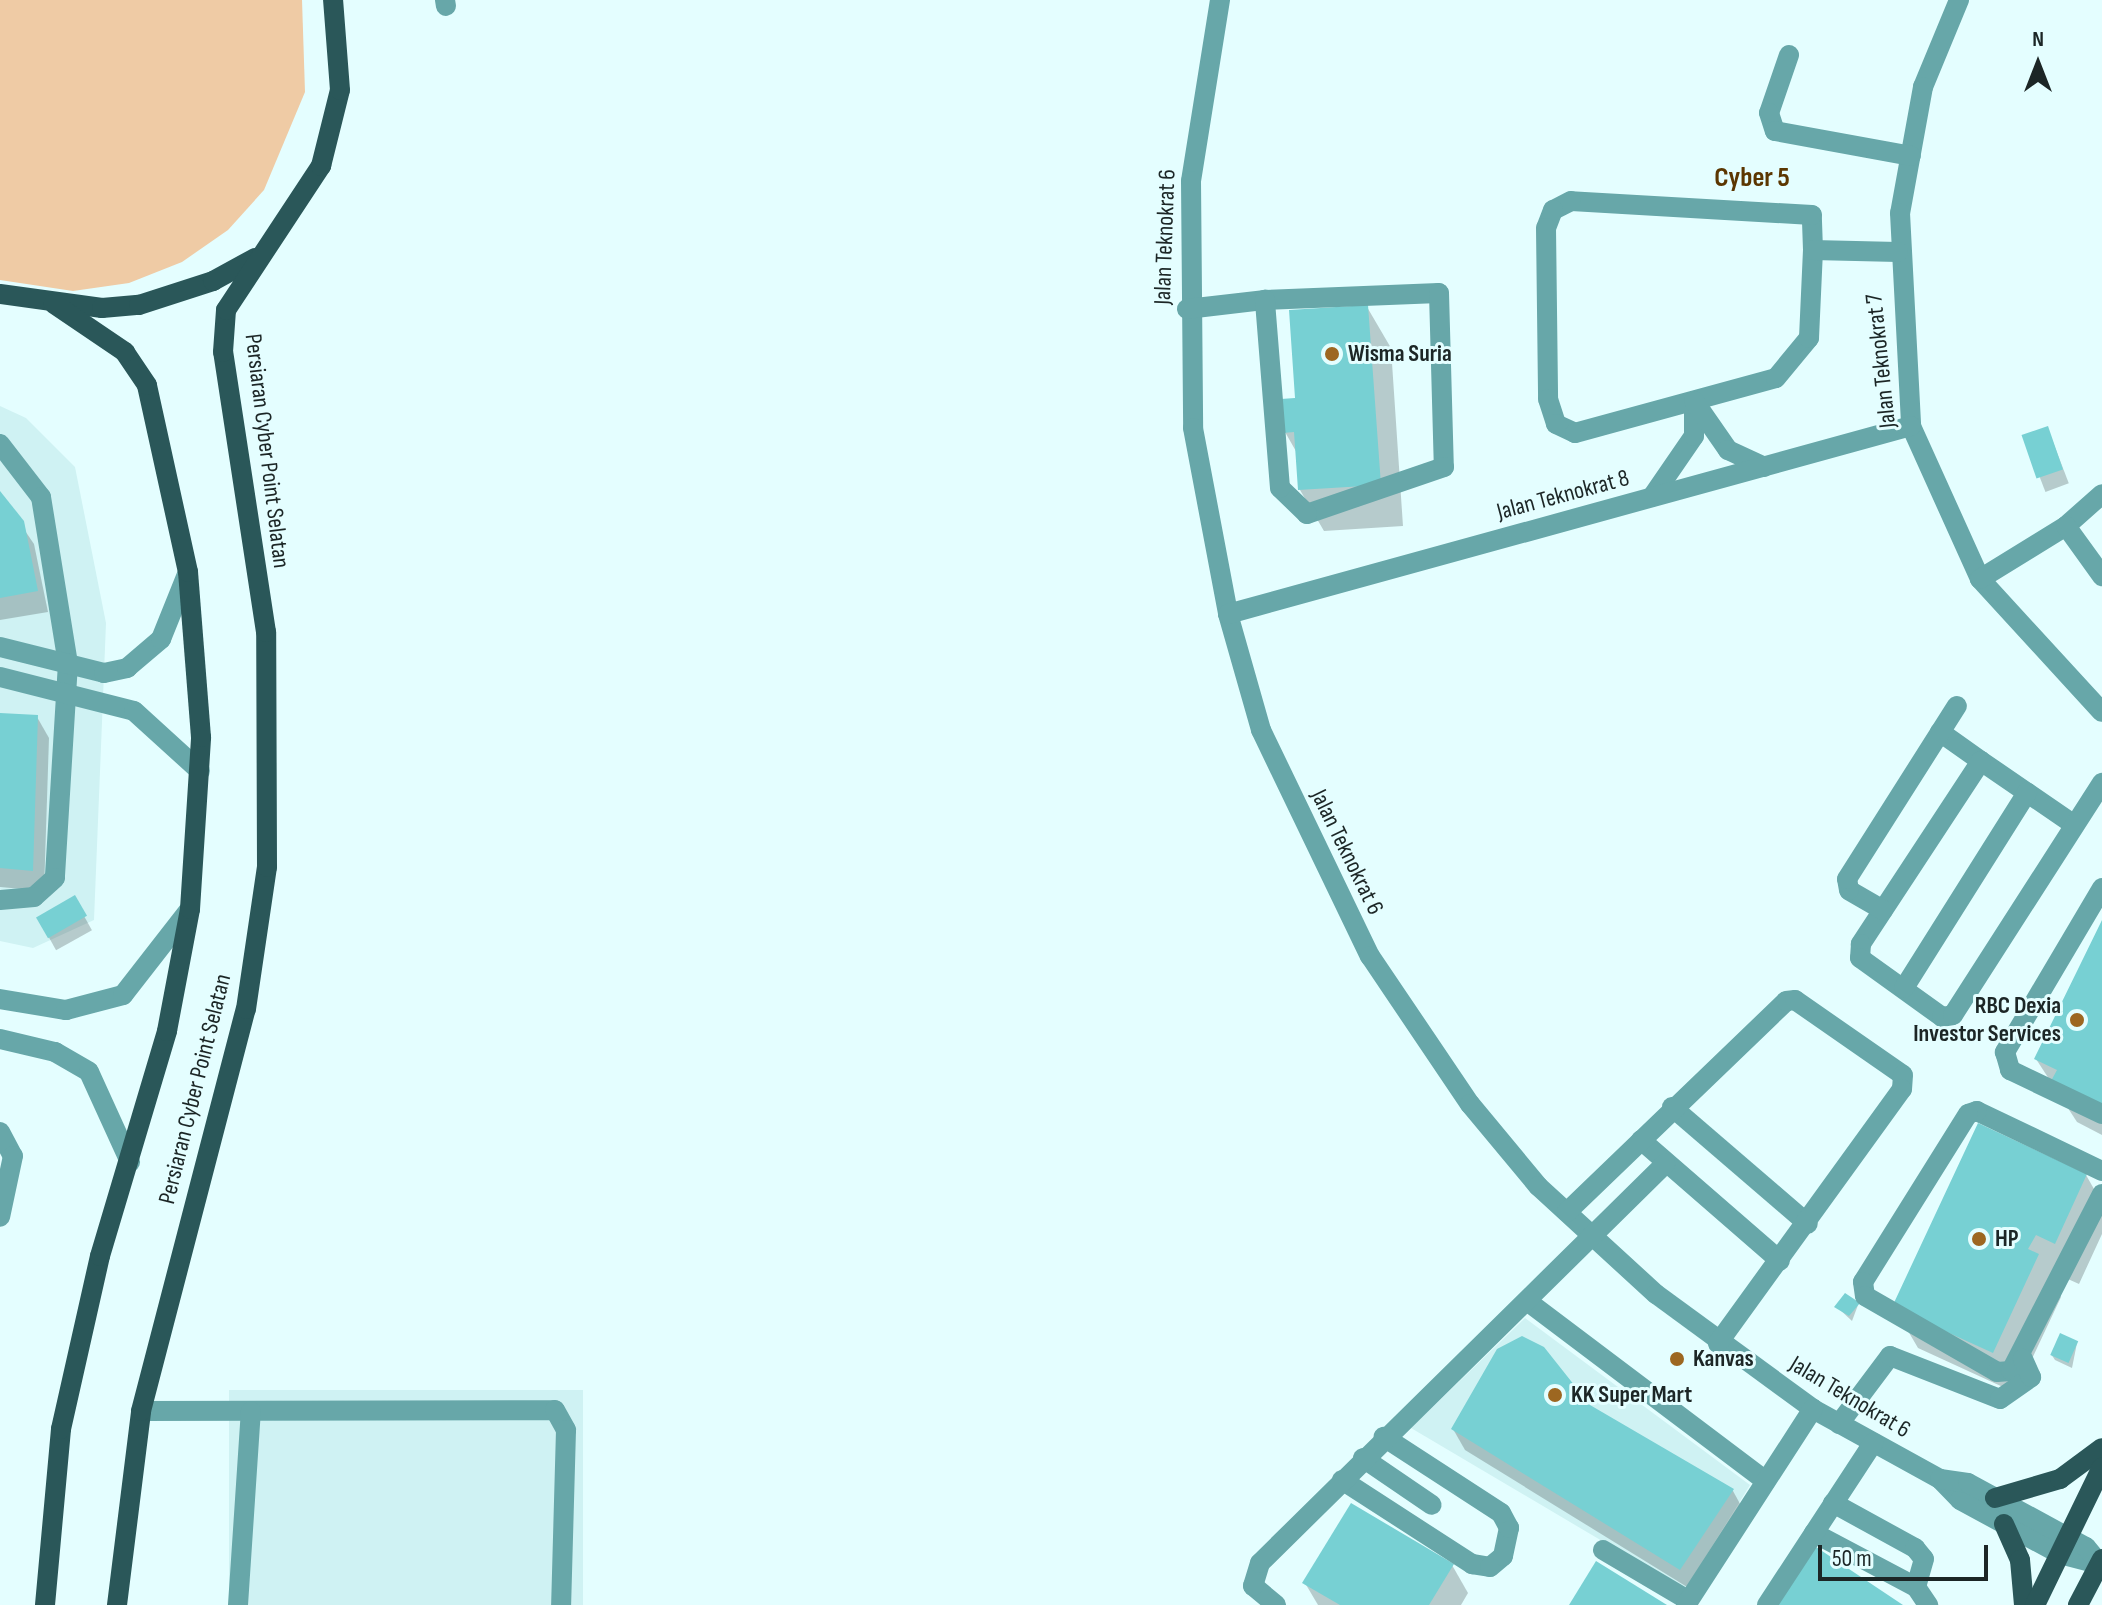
<!DOCTYPE html>
<html>
<head>
<meta charset="utf-8">
<style>
	body { margin:0 }
	#map { position:relative; width:2102px; height:1605px; overflow:hidden; background:#e4feff; font-family:"Sofia Sans Condensed",sans-serif }
	div>[style] { position:absolute }
	[style*='--x'] { left:calc(var(--x)*1px); top:calc(var(--y)*1px); width:calc(var(--w)*1px); rotate:calc(var(--a)*1deg) }
	.built>* { inset:0; background:#cff2f3; transform-origin:0 0 }
	.green>* { inset:0; background:#efcba5 }
	.shadow>* { inset:0; background:#0003; transform-origin:0 0 }
	.building>* { inset:0; background:#77d0d3; transform-origin:0 0 }
	.minor>* { height:20px; margin:-10px; padding:0 10px; transform-origin:10px; border-radius:10px; background:#67a7a9 }
	.major>* { height:20px; margin:-10px; padding:0 10px; transform-origin:10px; border-radius:10px; background:#2a5759 }
	.dots>* { width:22px; height:22px; translate:-50% -50%; box-sizing:border-box; border:4px solid #e4feff; border-radius:50% }
	span { translate:-50% -50%; white-space:nowrap; text-align:center; line-height:1.15; -webkit-text-stroke:6px #e4feff; paint-order:stroke }
	.street-label { font-size:24px; color:#1c2626 }
	.poi-label { font-size:24px; color:#1c2626; font-weight:700 }
	.left { translate:0 -50%; text-align:left }
	.right { translate:-100% -50%; text-align:right }
	.quarter-label { font-size:28px; color:#5b3601; font-weight:700 }
	.north { position:absolute; left:1998px; top:24px; width:80px; height:80px; -webkit-text-stroke:6px #e4feff; paint-order:stroke; rotate:0deg; font-size:22px; font-weight:700; line-height:32px; text-align:center; color:#1c2626 }
	.north::after { content:''; display:block; margin:auto; width:28px; height:36px; background:#1c2626; clip-path:polygon(50% 0,100% 100%,50% 72%,0 100%) }
	.scale { position:absolute; left:1818px; top:1545px; width:170px; height:36px; box-sizing:border-box; border:4px solid #1c2626; border-top:0; padding-left:10px; font-size:24px; line-height:28px; white-space:nowrap; color:#1c2626; -webkit-text-stroke:6px #e4feff; paint-order:stroke }
</style>
</head>
<body>
<div id="map">
	<div class="built">
		<i style="clip-path:polygon(0 406px,26px 418px,75px 467px,106px 623px,94px 920px,33px 948px,0 941px)"></i>
		<i style="clip-path:polygon(1525px 1318px,1750px 1485px,1685px 1590px,1411px 1428px)"></i>
		<i style="left:583px;top:1390px;width:215px;height:354px;rotate:90deg"></i>
	</div>
	<div class="green">
		<i style="clip-path:polygon(0 0,302px 0,305px 92px,264px 190px,228px 230px,182px 262px,129px 283px,73px 291px,0 280px)"></i>
	</div>
	<div class="shadow">
		<i style="clip-path:polygon(1367px 307px,1391px 348px,1403px 526px,1324px 531px,1300px 490px,1297px 453px,1285px 432px,1297px 400px)"></i>
		<i style="left:2048px;top:429px;width:58px;height:25px;rotate:69deg"></i>
		<i style="clip-path:polygon(0 494px,34px 544px,48px 612px,0 620px)"></i>
		<i style="clip-path:polygon(0 715px,37px 717px,49px 738px,44px 891px,0 887px)"></i>
		<i style="left:74px;top:898px;width:37px;height:41px;rotate:61deg"></i>
		<i style="clip-path:polygon(2102px 923px,2102px 1135px,2077px 1122px,2036px 1059px)"></i>
		<i style="clip-path:polygon(2086px 1175px,2102px 1203px,2102px 1234px,2079px 1284px,2059px 1275px,2054px 1285px,2061px 1297px,2016px 1393px,1918px 1348px,1894px 1307px)"></i>
		<i style="clip-path:polygon(1858px 1305px,1852px 1321px,1837px 1307px)"></i>
		<i style="clip-path:polygon(2077px 1343px,2072px 1368px,2055px 1360px,2051px 1354px)"></i>
		<i style="clip-path:polygon(1589px 1406px,1733px 1491px,1744px 1511px,1692px 1590px,1465px 1450px,1453px 1429px)"></i>
		<i style="clip-path:polygon(1452px 1565px,1468px 1593px,1461px 1605px,1318px 1605px,1305px 1583px)"></i>
	</div>
	<div class="building">
		<i style="clip-path:polygon(1368px 305px,1381px 485px,1298px 490px,1294px 432px,1283px 433px,1281px 399px,1295px 398px,1289px 310px)"></i>
		<i style="left:2048px;top:426px;width:46px;height:28px;rotate:71deg"></i>
		<i style="clip-path:polygon(0 491px,24px 521px,38px 591px,0 598px)"></i>
		<i style="clip-path:polygon(0 713px,38px 715px,33px 871px,0 868px)"></i>
		<i style="left:75px;top:895px;width:24px;height:45px;rotate:60deg"></i>
		<i style="clip-path:polygon(2102px 920px,2102px 1107px,2051px 1081px,2057px 1070px,2034px 1059px)"></i>
		<i style="clip-path:polygon(1978px 1123px,2087px 1174px,2055px 1244px,2036px 1235px,2028px 1249px,2039px 1254px,1993px 1353px,1892px 1307px)"></i>
		<i style="clip-path:polygon(1845px 1293px,1860px 1303px,1849px 1316px,1834px 1307px)"></i>
		<i style="left:2060px;top:1333px;width:20px;height:24px;rotate:24deg"></i>
		<i style="clip-path:polygon(1522px 1336px,1544px 1347px,1590px 1405px,1734px 1489px,1680px 1570px,1451px 1429px,1497px 1349px)"></i>
		<i style="clip-path:polygon(1351px 1503px,1454px 1564px,1429px 1605px,1340px 1605px,1302px 1583px)"></i>
		<i style="clip-path:polygon(1816px 1547px,1903px 1605px,1778px 1605px)"></i>
		<i style="clip-path:polygon(1596px 1561px,1667px 1605px,1569px 1605px)"></i>
	</div>
	<div class="minor">
		<i style="--x:445;--y:0;--w:6;--a:81"></i>
		<i style="--x:1220;--y:0;--w:183;--a:99.1"></i>
		<i style="--x:1191;--y:181;--w:247;--a:89.5"></i>
		<i style="--x:1193;--y:428;--w:189;--a:79.3"></i>
		<i style="--x:1228;--y:614;--w:121;--a:74.1"></i>
		<i style="--x:1261;--y:730;--w:251;--a:64.3"></i>
		<i style="--x:1370;--y:956;--w:179;--a:56"></i>
		<i style="--x:1470;--y:1104;--w:107;--a:50.3"></i>
		<i style="--x:1538;--y:1186;--w:160;--a:42.5"></i>
		<i style="--x:1656;--y:1294;--w:195;--a:36.2"></i>
		<i style="--x:1813;--y:1409;--w:145;--a:28.9"></i>
		<i style="--x:1940;--y:1479;--w:29;--a:46"></i>
		<i style="--x:1960;--y:1500;--w:114;--a:28.4"></i>
		<i style="--x:2060;--y:1554;--w:43;--a:14.7"></i>
		<i style="--x:1959;--y:0;--w:94;--a:112.5"></i>
		<i style="--x:1923;--y:87;--w:128;--a:100.3"></i>
		<i style="--x:1900;--y:213;--w:213;--a:87"></i>
		<i style="--x:1911;--y:426;--w:168;--a:65.7"></i>
		<i style="--x:1980;--y:579;--w:180;--a:47.5"></i>
		<i style="--x:1789;--y:55;--w:61;--a:109"></i>
		<i style="--x:1769;--y:113;--w:19;--a:72"></i>
		<i style="--x:1775;--y:131;--w:138;--a:10.4"></i>
		<i style="--x:1813;--y:250;--w:35;--a:-92"></i>
		<i style="--x:1812;--y:215;--w:241;--a:-176.7"></i>
		<i style="--x:1571;--y:201;--w:20;--a:153"></i>
		<i style="--x:1553;--y:210;--w:19;--a:111"></i>
		<i style="--x:1546;--y:228;--w:171;--a:89.3"></i>
		<i style="--x:1548;--y:399;--w:26;--a:72"></i>
		<i style="--x:1556;--y:424;--w:21;--a:25"></i>
		<i style="--x:1575;--y:433;--w:208;--a:-15.3"></i>
		<i style="--x:1776;--y:378;--w:52;--a:-50.5"></i>
		<i style="--x:1809;--y:338;--w:88;--a:-87.4"></i>
		<i style="--x:1813;--y:250;--w:85;--a:1.3"></i>
		<i style="--x:1187;--y:309;--w:79;--a:-6.6"></i>
		<i style="--x:1265;--y:300;--w:174;--a:-2.3"></i>
		<i style="--x:1439;--y:293;--w:174;--a:88.4"></i>
		<i style="--x:1444;--y:467;--w:145;--a:161.1"></i>
		<i style="--x:1307;--y:514;--w:37;--a:-136"></i>
		<i style="--x:1280;--y:488;--w:189;--a:-94.6"></i>
		<i style="--x:0;--y:444;--w:67;--a:52.3"></i>
		<i style="--x:41;--y:497;--w:168;--a:80.8"></i>
		<i style="--x:68;--y:663;--w:215;--a:93.5"></i>
		<i style="--x:55;--y:878;--w:28;--a:138"></i>
		<i style="--x:34;--y:897;--w:34;--a:175"></i>
		<i style="--x:1652;--y:497;--w:74;--a:-55.5"></i>
		<i style="--x:1694;--y:436;--w:35;--a:-90"></i>
		<i style="--x:1694;--y:401;--w:60;--a:55.2"></i>
		<i style="--x:1728;--y:450;--w:40;--a:25"></i>
		<i style="--x:2066;--y:526;--w:48;--a:-41.6"></i>
		<i style="--x:1980;--y:579;--w:101;--a:-31.6"></i>
		<i style="--x:2066;--y:526;--w:62;--a:54.2"></i>
		<i style="--x:1228;--y:614;--w:708;--a:-15.39"></i>
		<i style="--x:0;--y:647;--w:107;--a:14"></i>
		<i style="--x:104;--y:673;--w:24;--a:-12"></i>
		<i style="--x:127;--y:668;--w:45;--a:-40.5"></i>
		<i style="--x:161;--y:639;--w:72;--a:-68.1"></i>
		<i style="--x:0;--y:677;--w:138;--a:14.2"></i>
		<i style="--x:134;--y:711;--w:89;--a:42.3"></i>
		<i style="--x:1940;--y:732;--w:50;--a:35.3"></i>
		<i style="--x:2073;--y:824;--w:112;--a:-145.6"></i>
		<i style="--x:1981;--y:761;--w:219;--a:123.3"></i>
		<i style="--x:1861;--y:944;--w:14;--a:94"></i>
		<i style="--x:1860;--y:958;--w:101;--a:35.7"></i>
		<i style="--x:1942;--y:1017;--w:11;--a:-10"></i>
		<i style="--x:1953;--y:1015;--w:276;--a:-57.3"></i>
		<i style="--x:2102;--y:888;--w:191;--a:120.6"></i>
		<i style="--x:2005;--y:1052;--w:19;--a:74"></i>
		<i style="--x:2010;--y:1070;--w:102;--a:25.6"></i>
		<i style="--x:1883;--y:910;--w:39;--a:-150"></i>
		<i style="--x:1849;--y:890;--w:11;--a:-100"></i>
		<i style="--x:1847;--y:879;--w:205;--a:-57.6"></i>
		<i style="--x:1904;--y:988;--w:231;--a:-57.8"></i>
		<i style="--x:0;--y:999;--w:67;--a:9.5"></i>
		<i style="--x:66;--y:1010;--w:59;--a:-14.7"></i>
		<i style="--x:123;--y:995;--w:109;--a:-52.1"></i>
		<i style="--x:0;--y:1039;--w:57;--a:13.3"></i>
		<i style="--x:55;--y:1052;--w:39;--a:30"></i>
		<i style="--x:89;--y:1072;--w:99;--a:65.5"></i>
		<i style="--x:1672;--y:1107;--w:179;--a:40.7"></i>
		<i style="--x:0;--y:1132;--w:27;--a:62"></i>
		<i style="--x:13;--y:1156;--w:62;--a:102"></i>
		<i style="--x:1641;--y:1140;--w:184;--a:41"></i>
		<i style="--x:2102;--y:1171;--w:139;--a:-154.4"></i>
		<i style="--x:1977;--y:1111;--w:9;--a:162"></i>
		<i style="--x:1968;--y:1114;--w:198;--a:122"></i>
		<i style="--x:1863;--y:1282;--w:14;--a:82"></i>
		<i style="--x:1865;--y:1296;--w:152;--a:29.9"></i>
		<i style="--x:1997;--y:1372;--w:14;--a:-4"></i>
		<i style="--x:2011;--y:1371;--w:199;--a:-62.8"></i>
		<i style="--x:1567;--y:1212;--w:304;--a:-43.9"></i>
		<i style="--x:1786;--y:1001;--w:9;--a:-6"></i>
		<i style="--x:1795;--y:1000;--w:131;--a:34.8"></i>
		<i style="--x:1903;--y:1075;--w:14;--a:94"></i>
		<i style="--x:1902;--y:1089;--w:314;--a:125.9"></i>
		<i style="--x:1527;--y:1301;--w:299;--a:37"></i>
		<i style="--x:141;--y:1411;--w:414;--a:-0.1"></i>
		<i style="--x:555;--y:1410;--w:23;--a:61"></i>
		<i style="--x:566;--y:1430;--w:175;--a:91.6"></i>
		<i style="--x:1839;--y:1424;--w:85;--a:-53.1"></i>
		<i style="--x:1890;--y:1356;--w:118;--a:21.4"></i>
		<i style="--x:2000;--y:1399;--w:38;--a:-35"></i>
		<i style="--x:2031;--y:1377;--w:20;--a:-114"></i>
		<i style="--x:1363;--y:1458;--w:83;--a:34.3"></i>
		<i style="--x:1940;--y:1479;--w:28;--a:8"></i>
		<i style="--x:1968;--y:1483;--w:134;--a:28.5"></i>
		<i style="--x:2086;--y:1547;--w:22;--a:51"></i>
		<i style="--x:1342;--y:1480;--w:155;--a:32.9"></i>
		<i style="--x:1472;--y:1564;--w:18;--a:9"></i>
		<i style="--x:1490;--y:1567;--w:17;--a:-40"></i>
		<i style="--x:1503;--y:1556;--w:29;--a:-78"></i>
		<i style="--x:1509;--y:1528;--w:17;--a:-118"></i>
		<i style="--x:1501;--y:1513;--w:140;--a:-147"></i>
		<i style="--x:1833;--y:1503;--w:94;--a:28.8"></i>
		<i style="--x:1915;--y:1548;--w:14;--a:51"></i>
		<i style="--x:1924;--y:1559;--w:29;--a:106"></i>
		<i style="--x:1814;--y:1533;--w:115;--a:27.9"></i>
		<i style="--x:1916;--y:1587;--w:22;--a:56"></i>
		<i style="--x:1603;--y:1550;--w:99;--a:30.5"></i>
		<i style="--x:238;--y:1605;--w:194;--a:-86.2"></i>
		<i style="--x:1276;--y:1605;--w:30;--a:-140"></i>
		<i style="--x:1253;--y:1586;--w:24;--a:-73"></i>
		<i style="--x:1260;--y:1563;--w:569;--a:-44.57"></i>
		<i style="--x:1686;--y:1605;--w:234;--a:-57.1"></i>
		<i style="--x:1767;--y:1605;--w:194;--a:-56.8"></i>
	</div>
	<div class="major">
		<i style="--x:0;--y:294;--w:103;--a:7.8"></i>
		<i style="--x:102;--y:308;--w:37;--a:-5"></i>
		<i style="--x:139;--y:305;--w:78;--a:-18"></i>
		<i style="--x:213;--y:281;--w:48;--a:-28.7"></i>
		<i style="--x:1995;--y:1498;--w:68;--a:-16.3"></i>
		<i style="--x:2060;--y:1479;--w:52;--a:-36.4"></i>
		<i style="--x:2004;--y:1524;--w:39;--a:66"></i>
		<i style="--x:2020;--y:1560;--w:45;--a:84.9"></i>
		<i style="--x:45;--y:1605;--w:177;--a:-84.8"></i>
		<i style="--x:61;--y:1429;--w:177;--a:-77.3"></i>
		<i style="--x:100;--y:1256;--w:235;--a:-73.4"></i>
		<i style="--x:167;--y:1031;--w:124;--a:-79.3"></i>
		<i style="--x:190;--y:909;--w:172;--a:-86.3"></i>
		<i style="--x:201;--y:737;--w:166;--a:-94.5"></i>
		<i style="--x:188;--y:572;--w:191;--a:-102.4"></i>
		<i style="--x:147;--y:385;--w:40;--a:-124"></i>
		<i style="--x:125;--y:352;--w:86;--a:-145.9"></i>
		<i style="--x:117;--y:1605;--w:195;--a:-82.9"></i>
		<i style="--x:141;--y:1411;--w:415;--a:-75.4"></i>
		<i style="--x:246;--y:1009;--w:144;--a:-81.6"></i>
		<i style="--x:267;--y:867;--w:235;--a:-90.2"></i>
		<i style="--x:266;--y:632;--w:283;--a:-98.7"></i>
		<i style="--x:223;--y:352;--w:42;--a:-85.9"></i>
		<i style="--x:226;--y:310;--w:173;--a:-56.6"></i>
		<i style="--x:321;--y:166;--w:78;--a:-76"></i>
		<i style="--x:340;--y:90;--w:90;--a:-94.4"></i>
		<i style="--x:2035;--y:1605;--w:153;--a:-64.1"></i>
		<i style="--x:2078;--y:1605;--w:52;--a:-62.4"></i>
	</div>
	<div class="dots">
		<i style="left:1332px;top:354px;background:#9d6721"></i>
		<i style="left:2077px;top:1020px;background:#9d6721"></i>
		<i style="left:1979px;top:1239px;background:#9d6721"></i>
		<i style="left:1677px;top:1359px;background:#9d6721"></i>
		<i style="left:1555px;top:1395px;background:#9d6721"></i>
	</div>
	<div class="street-label">
		<span style="left:1165px;top:237px;rotate:-88deg">Jalan Teknokrat 6</span>
		<span style="left:1881px;top:361px;rotate:-96deg">Jalan Teknokrat 7</span>
		<span style="left:267px;top:451px;rotate:83deg">Persiaran Cyber Point Selatan</span>
		<span style="left:1563px;top:495px;rotate:-15deg">Jalan Teknokrat 8</span>
		<span style="left:1347px;top:852px;rotate:64deg">Jalan Teknokrat 6</span>
		<span style="left:195px;top:1089px;rotate:-76deg">Persiaran Cyber Point Selatan</span>
		<span style="left:1850px;top:1397px;rotate:31deg">Jalan Teknokrat 6</span>
	</div>
	<div class="poi-label">
		<span class="left" style="left:1348px;top:354px">Wisma Suria</span>
		<span class="right" style="left:2061px;top:1020px">RBC Dexia<br>Investor Services</span>
		<span class="left" style="left:1995px;top:1239px">HP</span>
		<span class="left" style="left:1693px;top:1359px">Kanvas</span>
		<span class="left" style="left:1571px;top:1395px">KK Super Mart</span>
	</div>
	<div class="quarter-label">
		<span style="left:1752px;top:178px">Cyber 5</span>
	</div>
	<div class="north">N</div>
	<div class="scale">50 m</div>
</div>
</body>
</html>
